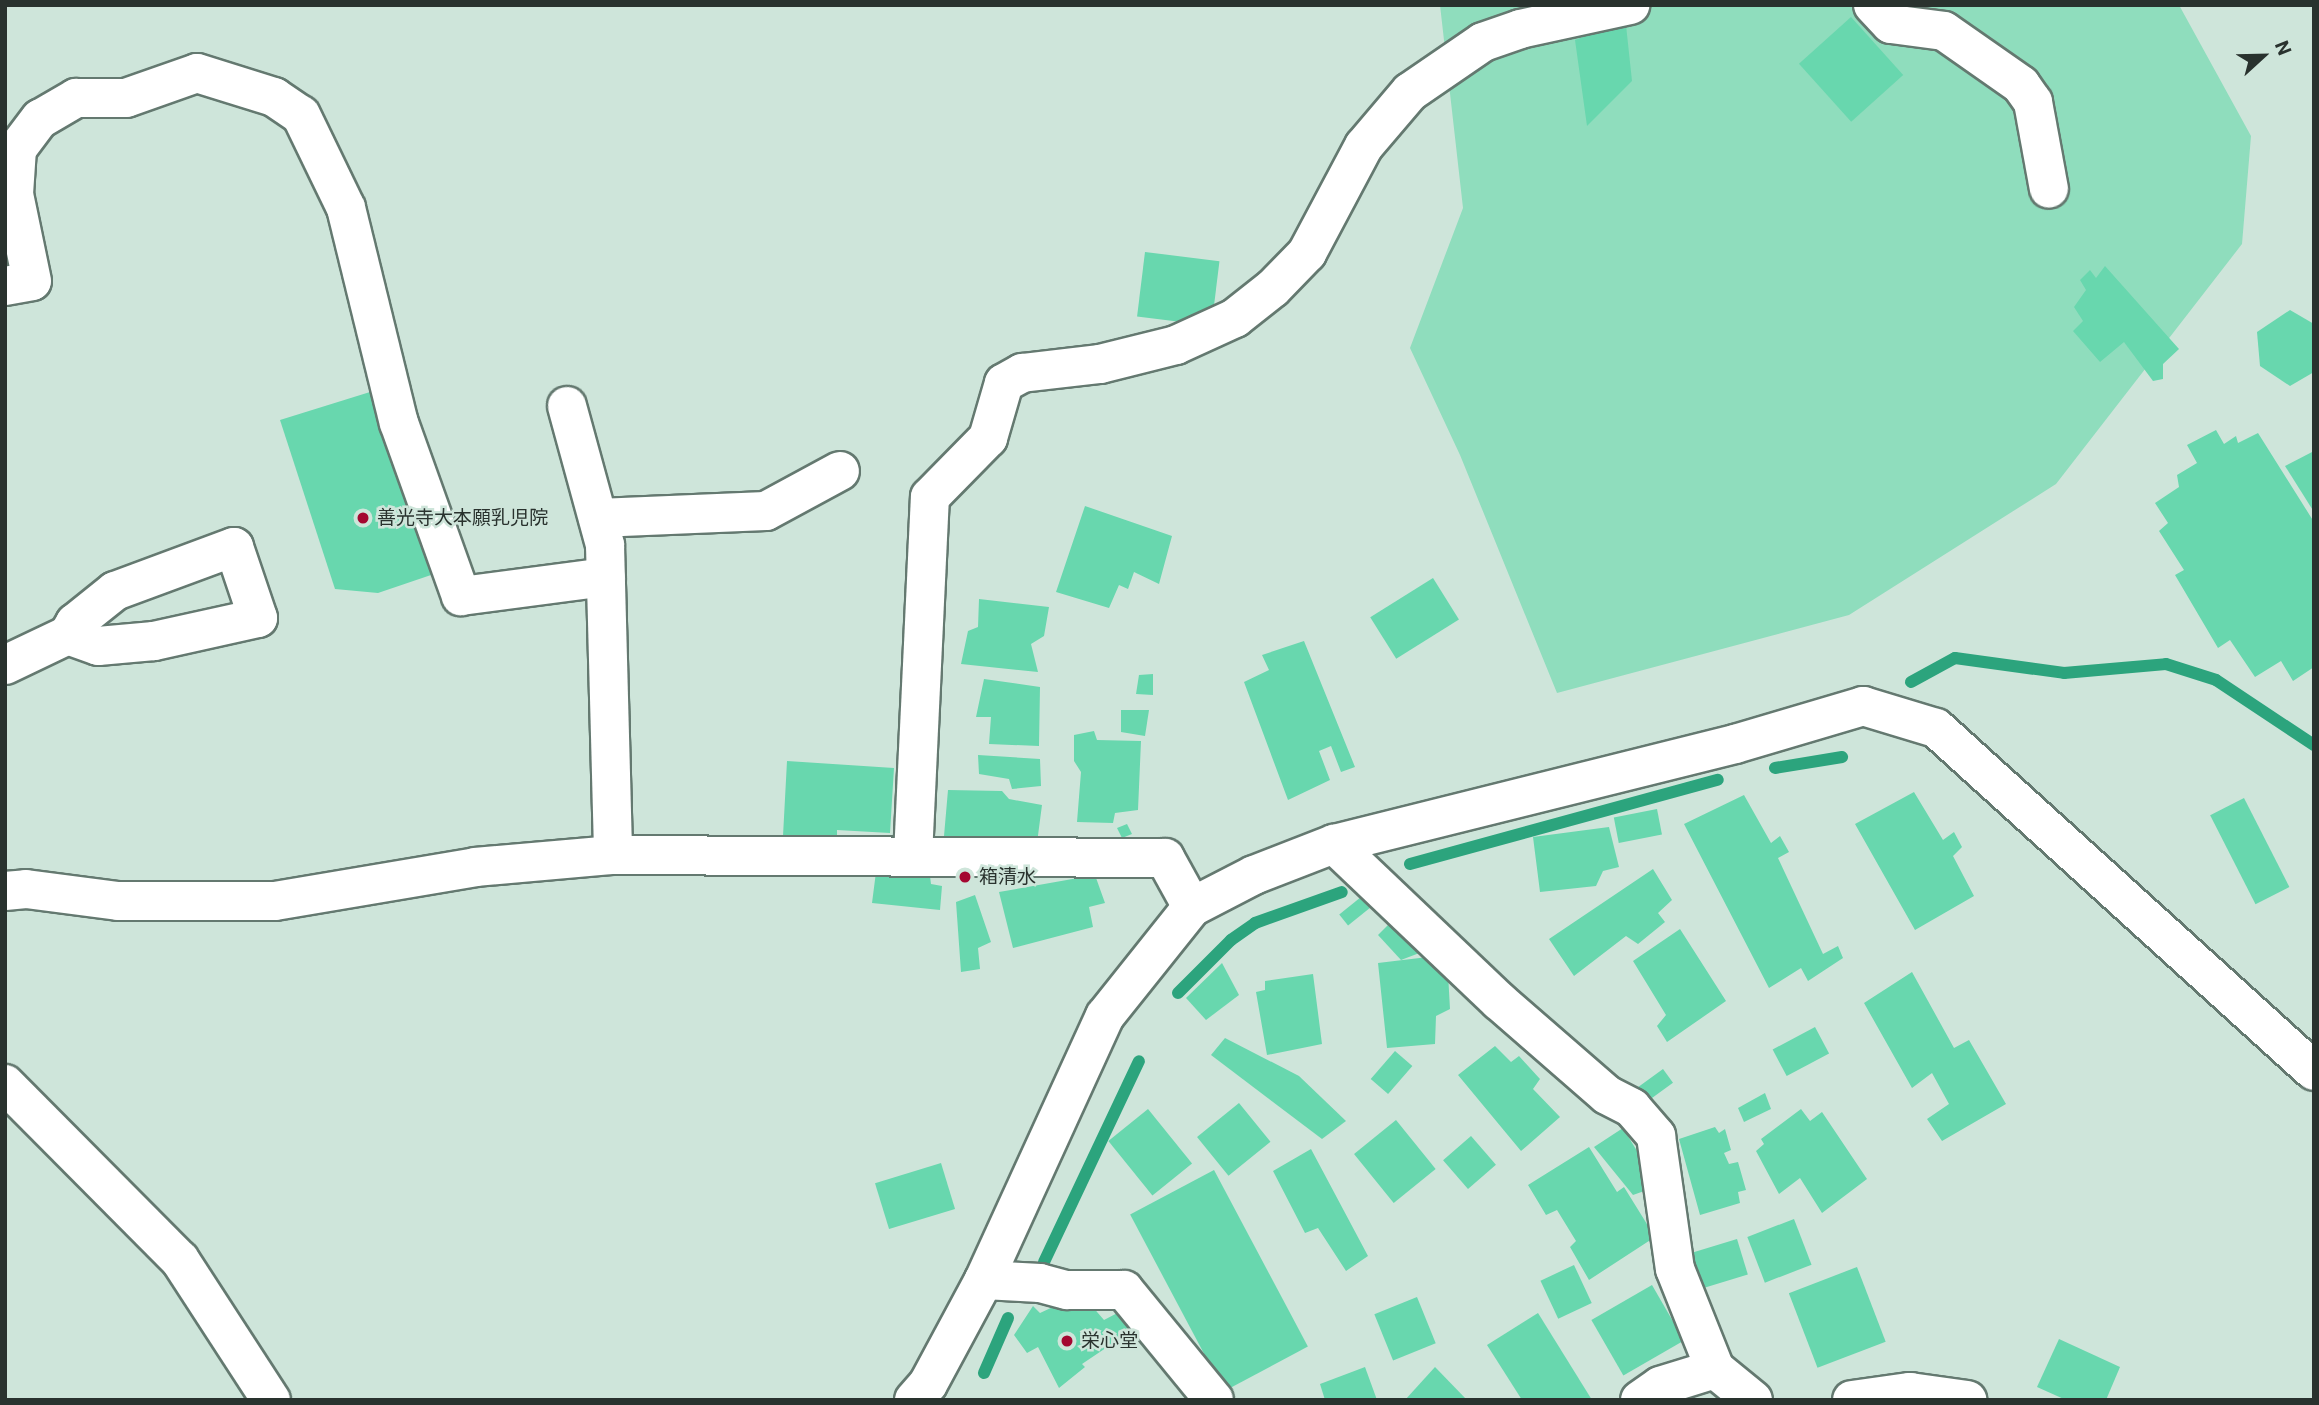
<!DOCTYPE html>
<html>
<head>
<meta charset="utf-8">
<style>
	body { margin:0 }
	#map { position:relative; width:2319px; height:1405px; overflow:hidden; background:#cee5da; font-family:Roboto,"Noto Sans JP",sans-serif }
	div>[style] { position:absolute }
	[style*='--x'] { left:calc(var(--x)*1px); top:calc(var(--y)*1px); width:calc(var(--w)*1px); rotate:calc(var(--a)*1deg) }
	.green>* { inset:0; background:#8fddbd }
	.stream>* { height:12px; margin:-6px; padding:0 6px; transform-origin:6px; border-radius:6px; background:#2ca47d }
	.building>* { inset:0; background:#68d7ae; transform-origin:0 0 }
	.roads { filter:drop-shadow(2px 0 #647970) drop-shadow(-2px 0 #647970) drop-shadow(0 2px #647970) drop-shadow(0 -2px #647970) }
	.minor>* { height:38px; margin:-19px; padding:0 19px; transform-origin:19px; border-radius:19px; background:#fff }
	.dots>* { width:19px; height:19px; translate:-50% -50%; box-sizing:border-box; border:4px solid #cee5da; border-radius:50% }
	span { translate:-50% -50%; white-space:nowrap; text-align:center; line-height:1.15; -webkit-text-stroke:5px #cee5da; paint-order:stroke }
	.poi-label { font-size:19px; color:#29322e }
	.left { translate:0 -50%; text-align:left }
	.frame { position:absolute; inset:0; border:7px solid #29322e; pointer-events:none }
	.north { position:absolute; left:2228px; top:21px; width:70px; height:70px; -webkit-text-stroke:5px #cee5da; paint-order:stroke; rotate:68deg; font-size:19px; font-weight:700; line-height:28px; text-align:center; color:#29322e }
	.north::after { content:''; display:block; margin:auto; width:24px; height:32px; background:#29322e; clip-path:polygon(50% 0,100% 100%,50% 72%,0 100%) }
</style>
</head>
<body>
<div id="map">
	<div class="green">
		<i style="clip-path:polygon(1440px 5px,2179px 5px,2251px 136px,2242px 244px,2056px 484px,1849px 615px,1557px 693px,1460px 455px,1410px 348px,1463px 208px)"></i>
	</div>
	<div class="stream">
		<i style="--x:1911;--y:682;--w:50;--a:-28.6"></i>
		<i style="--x:1955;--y:658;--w:110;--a:7.8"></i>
		<i style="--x:2064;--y:673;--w:102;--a:-5"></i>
		<i style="--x:2166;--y:664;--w:52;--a:17.7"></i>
		<i style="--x:2216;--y:680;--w:118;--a:33.6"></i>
		<i style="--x:1775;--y:768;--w:68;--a:-9.3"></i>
		<i style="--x:1410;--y:864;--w:319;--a:-15.3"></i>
		<i style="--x:1178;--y:993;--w:75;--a:-45"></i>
		<i style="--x:1231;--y:940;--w:29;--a:-35"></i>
		<i style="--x:1255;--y:923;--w:92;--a:-19.6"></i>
		<i style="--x:1044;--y:1262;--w:222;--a:-64.7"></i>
		<i style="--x:984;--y:1373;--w:60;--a:-66.4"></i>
	</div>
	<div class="building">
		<i style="left:1851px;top:17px;width:78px;height:70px;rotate:48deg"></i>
		<i style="clip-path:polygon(1626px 25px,1632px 81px,1587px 126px,1575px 40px,1588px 35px,1586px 27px)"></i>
		<i style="left:1145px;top:252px;width:75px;height:65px;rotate:7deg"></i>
		<i style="clip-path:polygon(2105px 266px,2179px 349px,2163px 364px,2163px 379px,2153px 381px,2124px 342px,2100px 362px,2073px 331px,2083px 321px,2074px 307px,2086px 290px,2080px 280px,2090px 270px,2096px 278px)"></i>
		<i style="clip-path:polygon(2290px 310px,2314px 324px,2314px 372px,2290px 386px,2260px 366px,2257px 332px)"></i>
		<i style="clip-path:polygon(370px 392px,431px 575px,378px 593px,335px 589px,280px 420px)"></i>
		<i style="clip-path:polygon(2216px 430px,2224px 444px,2236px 436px,2238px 443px,2258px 433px,2314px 522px,2314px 667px,2293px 681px,2281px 661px,2255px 677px,2230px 640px,2218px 648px,2175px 575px,2184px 570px,2159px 531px,2168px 523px,2155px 503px,2179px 487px,2177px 475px,2197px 463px,2187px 445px)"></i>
		<i style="clip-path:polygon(2314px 451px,2314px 512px,2285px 466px)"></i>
		<i style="clip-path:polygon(1085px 506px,1172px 536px,1159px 584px,1134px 572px,1128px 589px,1119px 585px,1109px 608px,1056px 592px)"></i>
		<i style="left:1433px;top:578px;width:49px;height:74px;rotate:58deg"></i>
		<i style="clip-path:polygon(979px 599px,1049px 607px,1044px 636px,1031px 644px,1038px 672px,961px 664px,968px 631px,978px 627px)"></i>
		<i style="clip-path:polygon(1304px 641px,1355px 767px,1341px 772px,1331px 746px,1319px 751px,1330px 780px,1288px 800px,1244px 682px,1269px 670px,1262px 655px)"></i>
		<i style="clip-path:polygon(1153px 674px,1153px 695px,1136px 694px,1139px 675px)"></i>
		<i style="clip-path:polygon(984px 679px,1040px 687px,1039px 746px,989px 744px,991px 717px,976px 717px)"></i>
		<i style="clip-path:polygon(1121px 710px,1149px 710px,1145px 736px,1121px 732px)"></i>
		<i style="clip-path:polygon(1094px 731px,1097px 740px,1141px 741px,1138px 810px,1115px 813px,1113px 823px,1077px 822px,1081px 772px,1074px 761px,1074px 735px)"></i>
		<i style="clip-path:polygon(978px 755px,1040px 759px,1041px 786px,1012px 789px,1009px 779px,979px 774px)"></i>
		<i style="clip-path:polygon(787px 761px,894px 768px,890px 833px,837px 830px,837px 839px,783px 836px)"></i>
		<i style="clip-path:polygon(948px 790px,1002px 791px,1009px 799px,1042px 805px,1037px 843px,944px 836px)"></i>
		<i style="clip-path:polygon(1914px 792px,1943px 840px,1954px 832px,1962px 847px,1953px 856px,1974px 896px,1915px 930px,1855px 824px)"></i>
		<i style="clip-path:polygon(1744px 795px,1771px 843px,1780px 836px,1789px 852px,1778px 858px,1823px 954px,1838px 946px,1843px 958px,1808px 981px,1801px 968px,1769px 988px,1684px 824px)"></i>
		<i style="left:2244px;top:798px;width:100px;height:38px;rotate:63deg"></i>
		<i style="left:1657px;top:809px;width:26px;height:44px;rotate:79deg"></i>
		<i style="clip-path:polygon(1127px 824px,1132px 834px,1122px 838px,1117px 828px)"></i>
		<i style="clip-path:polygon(1609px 827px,1619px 867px,1603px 871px,1596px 886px,1540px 892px,1533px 837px)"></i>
		<i style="clip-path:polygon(1653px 869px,1672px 900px,1658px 913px,1665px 922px,1638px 944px,1626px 936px,1574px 976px,1549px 939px)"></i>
		<i style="clip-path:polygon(876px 872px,930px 876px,931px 884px,942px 886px,940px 910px,872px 903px)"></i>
		<i style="clip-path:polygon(1095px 875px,1105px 903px,1089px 907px,1093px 927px,1013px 948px,999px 892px)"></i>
		<i style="clip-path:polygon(975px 895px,991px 942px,978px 948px,980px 969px,961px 972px,956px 902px)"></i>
		<i style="left:1361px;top:897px;width:14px;height:28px;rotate:51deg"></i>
		<i style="clip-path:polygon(1392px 921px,1422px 952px,1401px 960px,1378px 935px)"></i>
		<i style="clip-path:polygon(1680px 929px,1726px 1001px,1667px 1042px,1657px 1026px,1666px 1015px,1633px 961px)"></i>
		<i style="clip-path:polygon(1428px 957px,1448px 973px,1450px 1009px,1436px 1016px,1435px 1044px,1387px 1048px,1378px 963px)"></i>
		<i style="clip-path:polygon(1222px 963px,1239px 995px,1206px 1020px,1186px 998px)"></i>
		<i style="clip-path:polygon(1912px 972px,1954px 1048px,1969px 1040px,2006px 1104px,1942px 1141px,1927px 1119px,1949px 1104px,1932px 1073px,1912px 1088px,1864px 1003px)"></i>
		<i style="clip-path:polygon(1313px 974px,1322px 1044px,1267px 1055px,1256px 992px,1265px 990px,1265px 981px)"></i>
		<i style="left:1815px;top:1027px;width:30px;height:48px;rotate:62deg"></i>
		<i style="clip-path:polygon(1225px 1038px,1299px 1076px,1346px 1121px,1322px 1139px,1211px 1055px)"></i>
		<i style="clip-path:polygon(1495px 1046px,1511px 1062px,1519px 1056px,1540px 1079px,1533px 1089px,1560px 1117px,1521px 1151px,1458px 1075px)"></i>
		<i style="left:1395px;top:1051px;width:23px;height:37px;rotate:41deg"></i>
		<i style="left:1663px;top:1069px;width:17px;height:34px;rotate:54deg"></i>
		<i style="clip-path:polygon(1765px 1093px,1771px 1109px,1744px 1122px,1738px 1108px)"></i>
		<i style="left:1239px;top:1103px;width:50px;height:54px;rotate:51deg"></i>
		<i style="left:1148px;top:1109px;width:70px;height:51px;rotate:51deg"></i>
		<i style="clip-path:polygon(1801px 1109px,1810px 1121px,1822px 1112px,1867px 1179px,1822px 1213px,1800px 1178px,1779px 1194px,1756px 1151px,1764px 1144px,1761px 1139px)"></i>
		<i style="left:1396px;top:1120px;width:63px;height:54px;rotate:51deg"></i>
		<i style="clip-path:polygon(1715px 1127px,1719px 1133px,1725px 1129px,1731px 1150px,1724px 1153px,1729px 1164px,1738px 1162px,1746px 1190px,1738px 1192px,1740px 1203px,1700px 1215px,1679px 1139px)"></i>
		<i style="clip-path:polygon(1623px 1128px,1637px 1151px,1647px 1190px,1633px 1195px,1594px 1147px)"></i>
		<i style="left:1471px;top:1136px;width:38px;height:37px;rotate:49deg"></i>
		<i style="clip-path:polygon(1589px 1147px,1617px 1192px,1624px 1187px,1655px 1237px,1589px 1280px,1570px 1247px,1576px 1241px,1557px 1210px,1546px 1215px,1528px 1185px)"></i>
		<i style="clip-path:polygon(1311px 1149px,1368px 1256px,1346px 1271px,1318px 1228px,1305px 1233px,1273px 1171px)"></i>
		<i style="left:941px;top:1163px;width:48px;height:69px;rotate:73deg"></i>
		<i style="left:1214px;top:1170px;width:200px;height:95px;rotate:62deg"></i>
		<i style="left:1794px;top:1219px;width:49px;height:50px;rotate:69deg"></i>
		<i style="left:1737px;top:1239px;width:37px;height:48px;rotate:73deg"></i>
		<i style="left:1574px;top:1265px;width:42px;height:37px;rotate:65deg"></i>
		<i style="left:1857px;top:1267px;width:80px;height:73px;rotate:69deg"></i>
		<i style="left:1652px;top:1285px;width:64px;height:70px;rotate:60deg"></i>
		<i style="left:1417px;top:1297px;width:50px;height:46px;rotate:68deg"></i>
		<i style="clip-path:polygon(1070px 1299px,1091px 1305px,1104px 1320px,1125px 1309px,1140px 1325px,1082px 1364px,1085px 1367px,1059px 1388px,1038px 1347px,1027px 1353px,1014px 1335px,1033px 1306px,1040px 1313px)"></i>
		<i style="clip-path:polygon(1538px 1313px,1592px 1400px,1522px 1400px,1487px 1345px)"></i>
		<i style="clip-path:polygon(2059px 1339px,2120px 1367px,2106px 1400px,2066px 1400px,2037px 1387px)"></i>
		<i style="clip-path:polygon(1365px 1367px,1377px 1400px,1325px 1400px,1320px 1384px)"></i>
		<i style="clip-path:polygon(1435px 1367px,1467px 1400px,1405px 1400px)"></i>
	</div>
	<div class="roads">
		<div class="minor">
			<i style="--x:1873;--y:5;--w:26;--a:47"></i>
			<i style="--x:1891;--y:24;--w:53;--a:7.5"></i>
			<i style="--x:1944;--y:31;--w:94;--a:35"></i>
			<i style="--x:2021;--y:85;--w:21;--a:55"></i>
			<i style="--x:2033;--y:102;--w:88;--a:79.6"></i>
			<i style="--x:5;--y:286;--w:27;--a:-10"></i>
			<i style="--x:32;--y:281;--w:89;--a:-101.7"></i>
			<i style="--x:14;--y:194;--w:45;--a:-86.2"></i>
			<i style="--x:17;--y:149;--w:38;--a:-53"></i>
			<i style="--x:40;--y:119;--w:42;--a:-30.3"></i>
			<i style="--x:76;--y:98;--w:50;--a:0"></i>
			<i style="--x:126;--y:98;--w:75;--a:-19.4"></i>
			<i style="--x:197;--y:73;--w:81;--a:17.3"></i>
			<i style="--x:274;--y:97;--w:32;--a:34"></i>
			<i style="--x:301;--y:115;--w:103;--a:64.2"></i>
			<i style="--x:346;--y:208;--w:221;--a:76.2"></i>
			<i style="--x:399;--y:423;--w:184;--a:70.3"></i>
			<i style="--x:461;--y:596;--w:146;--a:-7.5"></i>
			<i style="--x:567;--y:406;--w:144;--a:74.7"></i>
			<i style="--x:605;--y:545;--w:310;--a:88.5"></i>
			<i style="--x:598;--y:518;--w:168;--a:-2.4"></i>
			<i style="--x:766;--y:511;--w:84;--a:-28.4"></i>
			<i style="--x:5;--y:665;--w:70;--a:-25.5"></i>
			<i style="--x:68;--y:635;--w:14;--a:-60"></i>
			<i style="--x:75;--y:623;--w:51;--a:-38.7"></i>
			<i style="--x:115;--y:591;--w:127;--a:-20.3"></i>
			<i style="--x:234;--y:547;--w:75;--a:71.3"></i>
			<i style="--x:258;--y:618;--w:107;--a:167.5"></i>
			<i style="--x:154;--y:641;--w:56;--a:174.9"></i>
			<i style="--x:98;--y:646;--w:32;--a:-160"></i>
			<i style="--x:1334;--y:844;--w:228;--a:43.6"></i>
			<i style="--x:1499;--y:1001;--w:143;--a:41"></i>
			<i style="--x:1607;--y:1095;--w:28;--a:27"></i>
			<i style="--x:1632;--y:1108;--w:37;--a:49"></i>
			<i style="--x:1656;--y:1136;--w:134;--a:81.9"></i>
			<i style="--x:1675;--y:1269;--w:108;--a:68.2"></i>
			<i style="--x:1715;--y:1369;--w:49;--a:39.2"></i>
			<i style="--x:913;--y:856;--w:359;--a:-87.3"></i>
			<i style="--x:930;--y:497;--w:83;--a:-45.5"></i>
			<i style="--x:988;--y:438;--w:57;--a:-73.8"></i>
			<i style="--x:1004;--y:383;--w:21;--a:-29"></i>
			<i style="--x:1022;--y:373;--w:79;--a:-6.6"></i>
			<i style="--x:1100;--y:364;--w:78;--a:-14"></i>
			<i style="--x:1176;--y:345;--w:65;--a:-24.6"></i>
			<i style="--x:1235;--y:318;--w:48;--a:-38.3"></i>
			<i style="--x:1273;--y:288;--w:49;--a:-45.8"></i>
			<i style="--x:1307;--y:253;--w:121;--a:-62"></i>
			<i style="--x:1364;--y:146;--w:71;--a:-49.6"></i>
			<i style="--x:1410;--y:92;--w:88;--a:-34.4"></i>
			<i style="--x:1483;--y:42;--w:39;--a:-19"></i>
			<i style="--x:1520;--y:29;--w:113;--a:-12.3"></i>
			<i style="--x:5;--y:891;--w:21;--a:-5"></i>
			<i style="--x:26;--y:889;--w:93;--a:7.4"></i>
			<i style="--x:118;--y:901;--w:157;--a:0"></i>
			<i style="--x:275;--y:901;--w:203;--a:-9.6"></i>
			<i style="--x:475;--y:867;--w:139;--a:-5"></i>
			<i style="--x:613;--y:855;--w:552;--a:0.31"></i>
			<i style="--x:1165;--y:858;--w:56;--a:61.1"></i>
			<i style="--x:5;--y:1084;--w:248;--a:45.2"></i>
			<i style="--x:180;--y:1260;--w:167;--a:57"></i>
			<i style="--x:984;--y:1280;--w:56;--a:3.1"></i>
			<i style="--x:1040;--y:1283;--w:28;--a:15"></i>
			<i style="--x:1067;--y:1290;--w:57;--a:0"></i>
			<i style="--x:1124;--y:1290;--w:142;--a:50.7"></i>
			<i style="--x:914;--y:1400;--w:21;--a:-49"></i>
			<i style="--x:928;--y:1384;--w:118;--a:-61.7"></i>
			<i style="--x:984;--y:1280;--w:290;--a:-65.4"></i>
			<i style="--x:1105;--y:1016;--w:139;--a:-51.4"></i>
			<i style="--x:1192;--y:907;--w:70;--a:-27.3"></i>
			<i style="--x:1254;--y:875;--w:86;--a:-21.2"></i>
			<i style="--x:1334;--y:844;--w:413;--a:-14"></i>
			<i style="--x:1735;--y:744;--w:134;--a:-16.5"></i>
			<i style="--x:1863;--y:706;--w:76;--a:16.8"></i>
			<i style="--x:1936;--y:728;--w:510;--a:42.22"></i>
			<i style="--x:1640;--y:1400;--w:24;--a:-35"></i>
			<i style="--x:1660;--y:1386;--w:58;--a:-17.2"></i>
			<i style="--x:1852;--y:1400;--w:59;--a:-7.9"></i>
			<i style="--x:1910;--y:1392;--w:58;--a:8"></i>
		</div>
	</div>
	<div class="dots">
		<i style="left:363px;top:518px;background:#a40731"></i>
		<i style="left:965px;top:877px;background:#a40731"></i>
		<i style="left:1067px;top:1341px;background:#a40731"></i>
	</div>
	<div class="poi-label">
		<span class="left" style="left:377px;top:518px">善光寺大本願乳児院</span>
		<span class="left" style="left:979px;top:877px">箱清水</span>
		<span class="left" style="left:1081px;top:1341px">栄心堂</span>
	</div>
	<div class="frame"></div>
	<div class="north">N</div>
</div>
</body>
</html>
